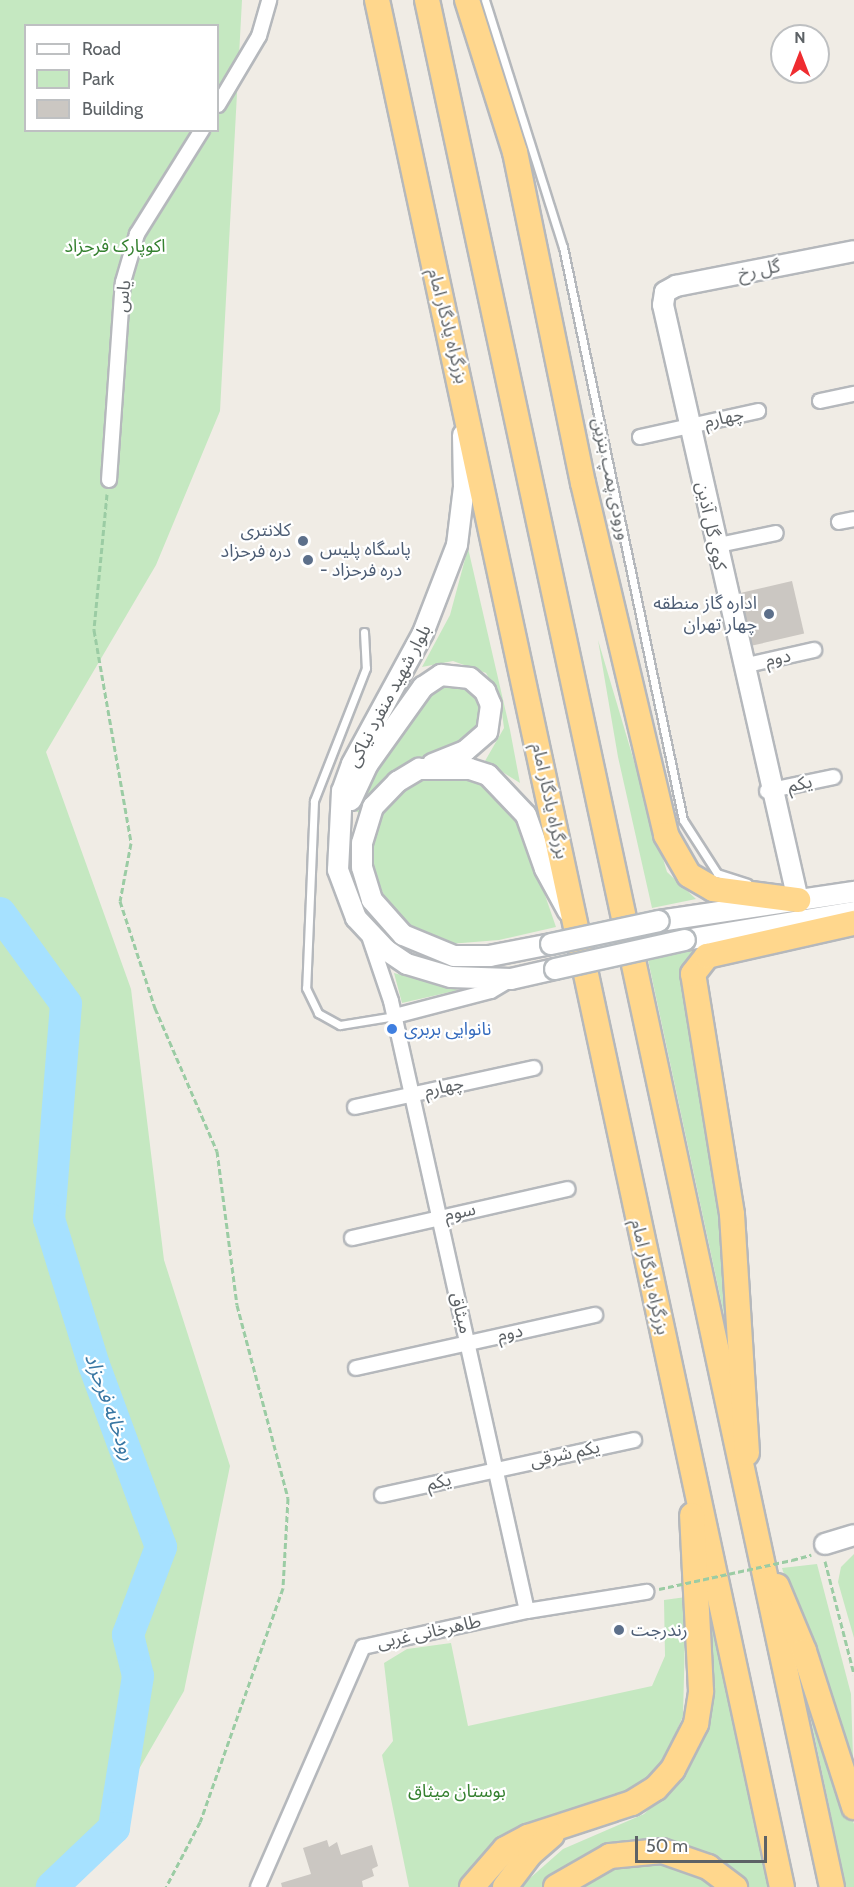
<!DOCTYPE html>
<html>
<head>
<meta charset="utf-8">
<style>
	body { margin:0 }
	#map { position:relative; width:854px; height:1887px; overflow:hidden; background:#f0ece5; font-family:Cabin,"Noto Sans Arabic",sans-serif }
	div>[style] { position:absolute }
	[style*='--x'] { left:calc(var(--x)*1px); top:calc(var(--y)*1px); width:calc(var(--w)*1px); rotate:calc(var(--a)*1deg) }
	.green>* { inset:0; background:#c5e8c1 }
	.river>* { height:32px; margin:-16px; padding:0 16px; transform-origin:16px; border-radius:16px; background:#a6e1ff }
	.building>* { inset:0; background:#cbc7c2; transform-origin:0 0 }
	.path>* { height:3px; margin-top:-1.5px; transform-origin:0; background:repeating-linear-gradient(90deg,#9bcca4 0 6px,transparent 0 9px) }
	.roads { filter:drop-shadow(2px 0 #b5b8bc) drop-shadow(-2px 0 #b5b8bc) drop-shadow(0 2px #b5b8bc) drop-shadow(0 -2px #b5b8bc) }
	.lane>* { height:7px; margin:-3.5px; padding:0 3.5px; transform-origin:3.5px; border-radius:3.5px; background:#fff }
	.street>* { height:14px; margin:-7px; padding:0 7px; transform-origin:7px; border-radius:7px; background:#fff }
	.secondary>* { height:20px; margin:-10px; padding:0 10px; transform-origin:10px; border-radius:10px; background:#fff }
	.highway>* { height:24px; margin:-12px; padding:0 12px; transform-origin:12px; border-radius:12px; background:#ffd78d }
	.path-bridge>* { height:3px; margin-top:-1.5px; transform-origin:0; background:repeating-linear-gradient(90deg,#9bcca4 0 6px,transparent 0 9px) }
	.bridges { filter:drop-shadow(2px 0 #b6bbbf) drop-shadow(-2px 0 #b6bbbf) drop-shadow(0 2px #b6bbbf) drop-shadow(0 -2px #b6bbbf) }
	.secondary-bridge>* { height:20px; margin:-10px; padding:0 10px; transform-origin:10px; border-radius:10px; background:#fff }
	.dots>* { width:16px; height:16px; translate:-50% -50%; box-sizing:border-box; border:3px solid #fff; border-radius:50% }
	span { translate:-50% -50%; white-space:nowrap; text-align:center; line-height:1.15; -webkit-text-stroke:4.5px #fff; paint-order:stroke }
	.park-label { font-size:18px; color:#358130 }
	.street-label { font-size:18px; color:#5d6266 }
	.service-label { font-size:18px; color:#4e5e75 }
	.right { translate:-100% -50%; text-align:right }
	.left { translate:0 -50%; text-align:left }
	.shop-label { font-size:18px; color:#366cbe }
	.water-label { font-size:20px; color:#3977a3; font-style:italic }
	.legend { position:absolute; left:24px; top:24px; width:195px; height:108px; box-sizing:border-box; background:#fff; border:2px solid #bec0c2; margin:0; padding:8px 10px; list-style:none; font-size:18px; color:#5d6266 }
	.legend li { display:flex; align-items:center; gap:12px; height:30px }
	.legend b { width:30px; border:2px solid #bec0c2 }
	.north { position:absolute; left:770px; top:24px; width:60px; height:60px; box-sizing:border-box; background:#fff; border:2px solid #bec0c2; border-radius:50%; rotate:0deg; font-size:16px; font-weight:700; line-height:24px; text-align:center; color:#5d6266 }
	.north::after { content:''; display:block; margin:auto; width:21px; height:27px; background:#ef2c30; clip-path:polygon(50% 0,100% 100%,50% 72%,0 100%) }
	.scale { position:absolute; left:635px; top:1836px; width:132px; height:27px; box-sizing:border-box; border:3px solid #5d6266; border-top:0; padding-left:8px; font-size:18px; line-height:21px; white-space:nowrap; color:#5d6266; -webkit-text-stroke:4px #fff; paint-order:stroke }
</style>
</head>
<body>
<div id="map">
	<div class="green">
		<i style="clip-path:polygon(evenodd,0 0,242px 0,220px 411px,156px 565px,46px 752px,131px 989px,164px 1260px,230px 1466px,184px 1691px,71px 1887px,0 1887px,0 0,26px 26px,218px 26px,218px 130px,26px 130px,26px 26px)"></i>
		<i style="clip-path:polygon(468px 548px,510px 730px,520px 783px,485px 761px,504px 728px,500px 698px,486px 673px,453px 661px,422px 667px,450px 615px)"></i>
		<i style="clip-path:polygon(598px 640px,667px 872px,696px 899px,652px 908px,618px 757px)"></i>
		<i style="clip-path:polygon(439px 682px,474px 689px,483px 717px,472px 740px,412px 763px,362px 814px,351px 809px)"></i>
		<i style="clip-path:polygon(442px 775px,478px 779px,515px 808px,556px 927px,499px 940px,449px 944px,410px 929px,391px 912px,371px 865px,377px 821px,386px 803px,404px 787px)"></i>
		<i style="clip-path:polygon(717px 942px,698px 954px,741px 1394px,647px 955px)"></i>
		<i style="clip-path:polygon(394px 973px,459px 990px,402px 1003px)"></i>
		<i style="clip-path:polygon(854px 1554px,854px 1638px,838px 1582px,841px 1567px)"></i>
		<i style="clip-path:polygon(817px 1564px,851px 1694px,854px 1791px,782px 1568px)"></i>
		<i style="clip-path:polygon(705px 1586px,769px 1887px,743px 1887px,724px 1869px,592px 1853px,543px 1887px,520px 1887px,563px 1849px,644px 1814px,688px 1771px,706px 1732px,713px 1681px)"></i>
		<i style="clip-path:polygon(686px 1597px,683px 1716px,663px 1763px,649px 1780px,630px 1794px,519px 1830px,487px 1852px,458px 1887px,409px 1887px,382px 1755px,393px 1741px,384px 1663px,407px 1649px,451px 1643px,468px 1726px,652px 1686px,665px 1656px,664px 1600px)"></i>
		<i style="clip-path:polygon(797px 1653px,854px 1824px,854px 1887px,846px 1887px)"></i>
		<i style="clip-path:polygon(636px 1860px,672px 1863px,719px 1887px,569px 1887px,599px 1868px)"></i>
	</div>
	<div class="river">
		<i style="--x:0;--y:913;--w:112;--a:54"></i>
		<i style="--x:66;--y:1004;--w:216;--a:94.5"></i>
		<i style="--x:49;--y:1219;--w:153;--a:72.9"></i>
		<i style="--x:94;--y:1365;--w:194;--a:69.8"></i>
		<i style="--x:161;--y:1547;--w:94;--a:110.6"></i>
		<i style="--x:128;--y:1635;--w:42;--a:76.3"></i>
		<i style="--x:138;--y:1676;--w:154;--a:99"></i>
		<i style="--x:114;--y:1828;--w:86;--a:136.4"></i>
	</div>
	<div class="building">
		<i style="left:792px;top:581px;width:54px;height:53px;rotate:77deg"></i>
		<i style="clip-path:polygon(327px 1840px,329px 1847px,337px 1842px,341px 1855px,372px 1845px,378px 1866px,372px 1869px,374px 1876px,362px 1881px,363px 1887px,282px 1887px,281px 1883px,311px 1874px,303px 1848px)"></i>
	</div>
	<div class="path">
		<i style="--x:107;--y:494;--w:137;--a:95.5"></i>
		<i style="--x:94;--y:630;--w:216;--a:80.1"></i>
		<i style="--x:131;--y:843;--w:59;--a:100.7"></i>
		<i style="--x:120;--y:901;--w:113;--a:71.9"></i>
		<i style="--x:155;--y:1008;--w:156;--a:66.6"></i>
		<i style="--x:217;--y:1151;--w:155;--a:82.6"></i>
		<i style="--x:237;--y:1305;--w:200;--a:75.2"></i>
		<i style="--x:288;--y:1498;--w:90;--a:93.2"></i>
		<i style="--x:283;--y:1588;--w:248;--a:109.5"></i>
		<i style="--x:200;--y:1822;--w:73;--a:117.6"></i>
		<i style="--x:792;--y:1560;--w:20;--a:-15"></i>
		<i style="--x:825;--y:1561;--w:117;--a:75.6"></i>
	</div>
	<div class="roads">
		<div class="lane">
			<i style="--x:485;--y:0;--w:259;--a:72.5"></i>
			<i style="--x:563;--y:247;--w:585;--a:78.17"></i>
			<i style="--x:683;--y:820;--w:63;--a:57.3"></i>
			<i style="--x:717;--y:873;--w:32;--a:18"></i>
			<i style="--x:364;--y:632;--w:36;--a:87"></i>
			<i style="--x:366;--y:668;--w:143;--a:111.4"></i>
			<i style="--x:314;--y:801;--w:187;--a:92.4"></i>
			<i style="--x:306;--y:988;--w:28;--a:64"></i>
			<i style="--x:318;--y:1013;--w:25;--a:29"></i>
			<i style="--x:340;--y:1025;--w:56;--a:-9.3"></i>
		</div>
		<div class="street">
			<i style="--x:218;--y:105;--w:80;--a:-59.3"></i>
			<i style="--x:259;--y:36;--w:37;--a:-74"></i>
			<i style="--x:820;--y:401;--w:35;--a:-12"></i>
			<i style="--x:640;--y:437;--w:121;--a:-12.4"></i>
			<i style="--x:109;--y:480;--w:198;--a:-86"></i>
			<i style="--x:123;--y:282;--w:50;--a:-73.7"></i>
			<i style="--x:137;--y:234;--w:123;--a:-58"></i>
			<i style="--x:839;--y:522;--w:15;--a:-11"></i>
			<i style="--x:714;--y:546;--w:63;--a:-11.8"></i>
			<i style="--x:743;--y:666;--w:73;--a:-12.7"></i>
			<i style="--x:767;--y:791;--w:68;--a:-11.8"></i>
			<i style="--x:370;--y:939;--w:65;--a:71.3"></i>
			<i style="--x:391;--y:1001;--w:625;--a:77.43"></i>
			<i style="--x:395;--y:1016;--w:99;--a:-14.6"></i>
			<i style="--x:491;--y:991;--w:23;--a:-31"></i>
			<i style="--x:355;--y:1107;--w:183;--a:-12.3"></i>
			<i style="--x:352;--y:1238;--w:221;--a:-12.8"></i>
			<i style="--x:356;--y:1368;--w:245;--a:-12.5"></i>
			<i style="--x:382;--y:1495;--w:258;--a:-12.3"></i>
			<i style="--x:258;--y:1887;--w:262;--a:-66.4"></i>
			<i style="--x:363;--y:1647;--w:168;--a:-12.4"></i>
			<i style="--x:527;--y:1611;--w:121;--a:-9.1"></i>
		</div>
		<div class="secondary">
			<i style="--x:463;--y:435;--w:52;--a:88.9"></i>
			<i style="--x:464;--y:487;--w:58;--a:96.9"></i>
			<i style="--x:457;--y:545;--w:94;--a:111.1"></i>
			<i style="--x:423;--y:633;--w:149;--a:118.5"></i>
			<i style="--x:352;--y:764;--w:29;--a:110"></i>
			<i style="--x:342;--y:791;--w:79;--a:92.9"></i>
			<i style="--x:338;--y:870;--w:51;--a:69.4"></i>
			<i style="--x:356;--y:918;--w:44;--a:46.8"></i>
			<i style="--x:386;--y:950;--w:25;--a:34"></i>
			<i style="--x:407;--y:964;--w:46;--a:16.5"></i>
			<i style="--x:451;--y:977;--w:60;--a:1.9"></i>
			<i style="--x:511;--y:979;--w:45;--a:-12.8"></i>
			<i style="--x:351;--y:800;--w:40;--a:-65"></i>
			<i style="--x:368;--y:764;--w:95;--a:-54.5"></i>
			<i style="--x:423;--y:687;--w:22;--a:-34"></i>
			<i style="--x:441;--y:675;--w:29;--a:6"></i>
			<i style="--x:470;--y:678;--w:20;--a:41"></i>
			<i style="--x:485;--y:691;--w:15;--a:67"></i>
			<i style="--x:491;--y:705;--w:27;--a:98"></i>
			<i style="--x:487;--y:732;--w:29;--a:139"></i>
			<i style="--x:465;--y:751;--w:35;--a:158"></i>
			<i style="--x:798;--y:900;--w:610;--a:-102.78"></i>
			<i style="--x:663;--y:305;--w:13;--a:-81"></i>
			<i style="--x:665;--y:292;--w:13;--a:-29"></i>
			<i style="--x:676;--y:286;--w:181;--a:-11.1"></i>
			<i style="--x:659;--y:921;--w:197;--a:-8.5"></i>
			<i style="--x:685;--y:940;--w:171;--a:-9.4"></i>
			<i style="--x:551;--y:944;--w:62;--a:168.9"></i>
			<i style="--x:490;--y:956;--w:36;--a:180"></i>
			<i style="--x:454;--y:956;--w:55;--a:-157.6"></i>
			<i style="--x:403;--y:935;--w:47;--a:-131.5"></i>
			<i style="--x:372;--y:900;--w:34;--a:-107"></i>
			<i style="--x:362;--y:867;--w:24;--a:-90"></i>
			<i style="--x:362;--y:843;--w:38;--a:-73"></i>
			<i style="--x:373;--y:807;--w:35;--a:-46"></i>
			<i style="--x:397;--y:782;--w:26;--a:-31"></i>
			<i style="--x:419;--y:769;--w:51;--a:0"></i>
			<i style="--x:470;--y:769;--w:19;--a:18"></i>
			<i style="--x:488;--y:775;--w:55;--a:46.5"></i>
			<i style="--x:526;--y:815;--w:57;--a:70.6"></i>
			<i style="--x:545;--y:869;--w:48;--a:61.3"></i>
			<i style="--x:825;--y:1544;--w:30;--a:-17"></i>
		</div>
		<div class="highway">
			<i style="--x:377;--y:0;--w:1930;--a:77.89"></i>
			<i style="--x:427;--y:0;--w:1930;--a:77.89"></i>
			<i style="--x:467;--y:0;--w:159;--a:72.5"></i>
			<i style="--x:515;--y:152;--w:338;--a:78.4"></i>
			<i style="--x:583;--y:483;--w:362;--a:76.7"></i>
			<i style="--x:666;--y:835;--w:46;--a:60.1"></i>
			<i style="--x:689;--y:875;--w:28;--a:30"></i>
			<i style="--x:713;--y:889;--w:86;--a:7.4"></i>
			<i style="--x:747;--y:1453;--w:239;--a:-93.6"></i>
			<i style="--x:732;--y:1214;--w:243;--a:-99.2"></i>
			<i style="--x:693;--y:974;--w:23;--a:-52"></i>
			<i style="--x:707;--y:956;--w:151;--a:-12.7"></i>
			<i style="--x:777;--y:1586;--w:70;--a:67.4"></i>
			<i style="--x:804;--y:1651;--w:164;--a:72.2"></i>
			<i style="--x:472;--y:1887;--w:50;--a:-49"></i>
			<i style="--x:505;--y:1849;--w:26;--a:-28"></i>
			<i style="--x:528;--y:1837;--w:109;--a:-18.1"></i>
			<i style="--x:632;--y:1803;--w:28;--a:-32"></i>
			<i style="--x:656;--y:1788;--w:25;--a:-48"></i>
			<i style="--x:673;--y:1769;--w:51;--a:-62.9"></i>
			<i style="--x:696;--y:1724;--w:33;--a:-81"></i>
			<i style="--x:701;--y:1691;--w:176;--a:-92.9"></i>
			<i style="--x:505;--y:1887;--w:41;--a:-52.9"></i>
			<i style="--x:530;--y:1854;--w:29;--a:-41"></i>
			<i style="--x:556;--y:1887;--w:62;--a:-29.9"></i>
			<i style="--x:610;--y:1856;--w:52;--a:-5.5"></i>
			<i style="--x:662;--y:1851;--w:49;--a:19.2"></i>
			<i style="--x:708;--y:1867;--w:34;--a:37"></i>
		</div>
	</div>
	<div class="path-bridge">
		<i style="--x:659;--y:1589;--w:136;--a:-12.3"></i>
	</div>
	<div class="bridges">
		<div class="secondary-bridge">
			<i style="--x:551;--y:944;--w:110;--a:-12"></i>
			<i style="--x:555;--y:969;--w:133;--a:-12.6"></i>
		</div>
	</div>
	<div class="dots">
		<i style="left:303px;top:541px;background:#5c6f8a"></i>
		<i style="left:308px;top:560px;background:#5c6f8a"></i>
		<i style="left:769px;top:614px;background:#5c6f8a"></i>
		<i style="left:392px;top:1029px;background:#3f7fe0"></i>
		<i style="left:619px;top:1630px;background:#5c6f8a"></i>
	</div>
	<div class="park-label">
		<span style="left:115px;top:246px">اکوپارک فرحزاد</span>
		<span style="left:457px;top:1791px">بوستان میثاق</span>
	</div>
	<div class="street-label">
		<span style="left:759px;top:270px;rotate:-11deg">گل رخ</span>
		<span style="left:123px;top:296px;rotate:-83deg">یاس</span>
		<span style="left:448px;top:326px;rotate:76deg">بزرگراه یادگار امام</span>
		<span style="left:724px;top:418px;rotate:-12deg">چهارم</span>
		<span style="left:611px;top:479px;rotate:78deg">ورودی پمپ بنزین</span>
		<span style="left:711px;top:526px;rotate:78deg">کوی گل آذین</span>
		<span style="left:778px;top:658px;rotate:-12deg">دوم</span>
		<span style="left:389px;top:696px;rotate:-62deg">بلوار شهید منفرد نیاکی</span>
		<span style="left:800px;top:784px;rotate:-12deg">یکم</span>
		<span style="left:550px;top:801px;rotate:78deg">بزرگراه یادگار امام</span>
		<span style="left:444px;top:1087px;rotate:-12deg">چهارم</span>
		<span style="left:460px;top:1212px;rotate:-12deg">سوم</span>
		<span style="left:650px;top:1277px;rotate:77deg">بزرگراه یادگار امام</span>
		<span style="left:461px;top:1313px;rotate:76deg">میثاق</span>
		<span style="left:510px;top:1333px;rotate:-12deg">دوم</span>
		<span style="left:565px;top:1454px;rotate:-12deg">یکم شرقی</span>
		<span style="left:439px;top:1482px;rotate:-13deg">یکم</span>
		<span style="left:429px;top:1632px;rotate:-12deg">طاهرخانی غربی</span>
	</div>
	<div class="service-label">
		<span class="right" style="left:291px;top:541px">کلانتری<br>دره فرحزاد</span>
		<span class="left" style="left:320px;top:560px">پاسگاه پلیس<br>- دره فرحزاد</span>
		<span class="right" style="left:757px;top:614px">اداره گاز منطقه<br>چهار تهران</span>
		<span class="left" style="left:631px;top:1630px">رندرجت</span>
	</div>
	<div class="shop-label">
		<span class="left" style="left:404px;top:1029px">نانوایی بربری</span>
	</div>
	<div class="water-label">
		<span style="left:110px;top:1407px;rotate:70deg">رودخانه فرحزاد</span>
	</div>
	<ul class="legend">
	<li><b style="height:8px;background:#fff"></b>Road</li>
	<li><b style="height:16px;background:#c5e8c1"></b>Park</li>
	<li><b style="height:16px;background:#cbc7c2"></b>Building</li>
	</ul>
	<div class="north">N</div>
	<div class="scale">50 m</div>
</div>
</body>
</html>
